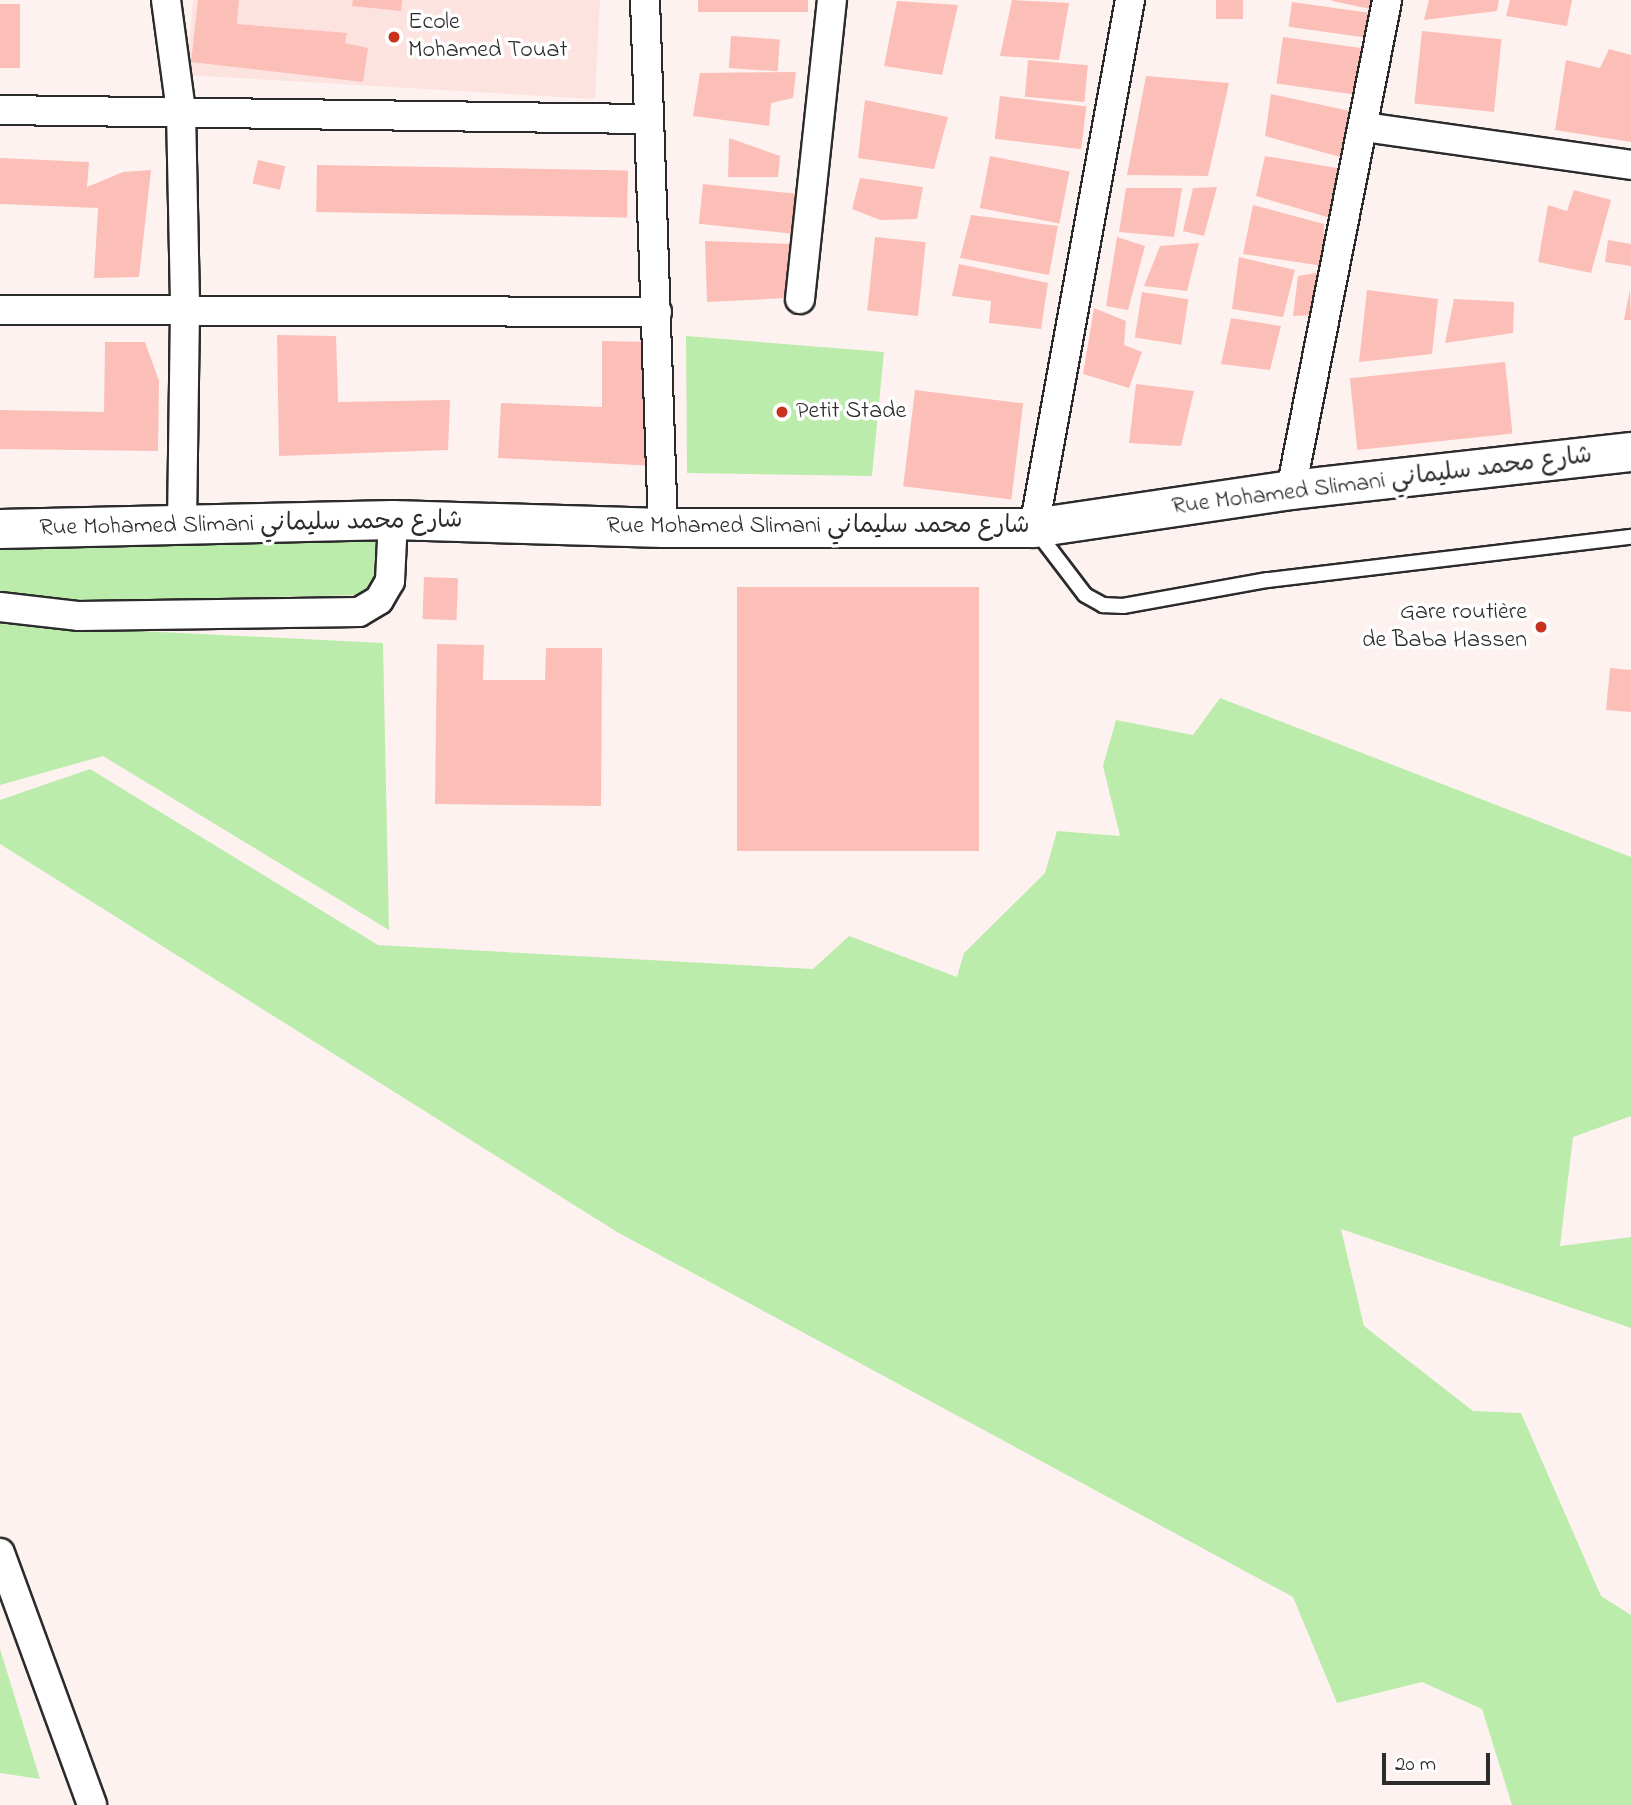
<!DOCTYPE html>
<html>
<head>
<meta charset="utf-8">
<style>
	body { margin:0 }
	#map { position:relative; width:1631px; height:1805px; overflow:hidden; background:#fef2f1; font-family:"Indie Flower","Playpen Sans Arabic",sans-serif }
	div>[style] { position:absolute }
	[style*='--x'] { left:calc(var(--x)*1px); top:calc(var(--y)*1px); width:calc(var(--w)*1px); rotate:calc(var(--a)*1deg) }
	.built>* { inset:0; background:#fde3e0 }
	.green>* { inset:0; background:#bbecab }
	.building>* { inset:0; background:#fbbfb8; transform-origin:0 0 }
	.roads { filter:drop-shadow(2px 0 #2b2b2b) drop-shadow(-2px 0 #2b2b2b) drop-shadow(0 2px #2b2b2b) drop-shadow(0 -2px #2b2b2b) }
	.lane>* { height:14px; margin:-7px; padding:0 7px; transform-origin:7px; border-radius:7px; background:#fff }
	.street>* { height:28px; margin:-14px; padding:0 14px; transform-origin:14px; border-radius:14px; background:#fff }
	.secondary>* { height:38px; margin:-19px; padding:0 19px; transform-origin:19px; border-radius:19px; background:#fff }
	.dots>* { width:19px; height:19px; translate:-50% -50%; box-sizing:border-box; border:4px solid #fff; border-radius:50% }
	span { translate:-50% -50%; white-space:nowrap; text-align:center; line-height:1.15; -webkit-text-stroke:7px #fff; paint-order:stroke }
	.poi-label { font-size:24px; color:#2b2b2b }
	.left { translate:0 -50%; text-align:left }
	.right { translate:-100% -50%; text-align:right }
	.street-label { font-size:24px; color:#2b2b2b }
	.scale { position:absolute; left:1382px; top:1753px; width:108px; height:32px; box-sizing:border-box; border:4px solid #2b2b2b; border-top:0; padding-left:9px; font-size:21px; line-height:24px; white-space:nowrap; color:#2b2b2b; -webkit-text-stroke:5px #fff; paint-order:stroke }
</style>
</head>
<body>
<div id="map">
	<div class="built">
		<i style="clip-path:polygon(193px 0,600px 0,595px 99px,186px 75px)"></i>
	</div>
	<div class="green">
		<i style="clip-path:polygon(686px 336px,884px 352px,872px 476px,687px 473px)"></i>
		<i style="clip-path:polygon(378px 537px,377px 584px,365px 595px,61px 601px,0 597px,0 549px)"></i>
		<i style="clip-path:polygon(0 624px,383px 643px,389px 930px,103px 756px,0 785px)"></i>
		<i style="clip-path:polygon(1220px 698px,1631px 857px,1631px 1116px,1573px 1137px,1560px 1246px,1631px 1237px,1631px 1328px,1341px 1229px,1364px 1326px,1473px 1411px,1521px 1413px,1601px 1596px,1631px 1615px,1631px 1805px,1512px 1805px,1482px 1709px,1422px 1682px,1337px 1703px,1293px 1597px,617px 1232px,0 844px,0 800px,90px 769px,378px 945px,813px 969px,849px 936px,957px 977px,964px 953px,1045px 873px,1057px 831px,1120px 836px,1103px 766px,1116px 720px,1193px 735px)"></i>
		<i style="clip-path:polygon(0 1649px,40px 1779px,0 1773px)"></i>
	</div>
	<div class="building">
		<i style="clip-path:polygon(198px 0,239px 0,237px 24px,347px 33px,345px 43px,368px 48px,363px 82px,191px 62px)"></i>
		<i style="clip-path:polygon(353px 0,402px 0,401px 11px,352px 6px)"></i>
		<i style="left:698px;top:0;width:110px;height:12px"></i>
		<i style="clip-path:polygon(1012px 0,1069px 3px,1059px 60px,1000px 56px)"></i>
		<i style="left:1216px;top:0;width:27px;height:19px"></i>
		<i style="clip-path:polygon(1332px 0,1376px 0,1375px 10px,1332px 1px)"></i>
		<i style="clip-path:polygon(1429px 0,1499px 0,1497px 11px,1424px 20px)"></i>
		<i style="clip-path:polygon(1510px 0,1572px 0,1567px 26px,1506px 16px)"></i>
		<i style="clip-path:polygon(897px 1px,958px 5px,942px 75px,884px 66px)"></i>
		<i style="left:1292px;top:2px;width:81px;height:25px;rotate:8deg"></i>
		<i style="left:0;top:4px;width:20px;height:64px"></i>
		<i style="left:1422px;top:31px;width:80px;height:73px;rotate:6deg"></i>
		<i style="left:731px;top:36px;width:49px;height:32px;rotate:4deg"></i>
		<i style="left:1283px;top:37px;width:80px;height:47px;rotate:8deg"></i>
		<i style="clip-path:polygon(1609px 49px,1631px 55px,1631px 142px,1555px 130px,1566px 60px,1600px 68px)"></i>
		<i style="left:1028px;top:60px;width:60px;height:37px;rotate:5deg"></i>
		<i style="clip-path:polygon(796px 72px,793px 98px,771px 103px,769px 126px,693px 116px,700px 73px)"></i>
		<i style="clip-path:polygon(1146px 76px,1229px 83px,1208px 176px,1127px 175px)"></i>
		<i style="clip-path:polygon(1271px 94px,1350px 111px,1347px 159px,1265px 136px)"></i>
		<i style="left:1000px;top:96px;width:87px;height:43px;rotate:7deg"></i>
		<i style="clip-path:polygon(865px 100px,948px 117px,934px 169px,858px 158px)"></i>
		<i style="clip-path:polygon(729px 138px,780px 156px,778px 177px,728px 177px)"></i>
		<i style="left:990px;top:156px;width:81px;height:53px;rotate:11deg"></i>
		<i style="clip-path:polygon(1265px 156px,1343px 169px,1334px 219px,1256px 196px)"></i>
		<i style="clip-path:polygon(0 158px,89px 162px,87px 187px,123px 172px,151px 170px,139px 277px,94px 278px,98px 208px,0 204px)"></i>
		<i style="left:258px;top:160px;width:28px;height:24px;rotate:13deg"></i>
		<i style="left:317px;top:165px;width:311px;height:47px;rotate:1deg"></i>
		<i style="clip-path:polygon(860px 178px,923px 187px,917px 219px,880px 220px,852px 209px)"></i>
		<i style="left:703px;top:184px;width:99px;height:40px;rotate:6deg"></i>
		<i style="clip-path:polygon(1217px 187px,1204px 236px,1183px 231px,1193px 188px)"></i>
		<i style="clip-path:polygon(1126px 188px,1182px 188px,1174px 237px,1119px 232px)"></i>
		<i style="clip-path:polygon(1574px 190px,1611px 200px,1591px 273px,1538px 262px,1548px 205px,1567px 211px)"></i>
		<i style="clip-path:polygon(1253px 205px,1324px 224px,1323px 266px,1243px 254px)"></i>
		<i style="clip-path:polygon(971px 215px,1058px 226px,1049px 275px,960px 258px)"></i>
		<i style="left:875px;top:237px;width:51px;height:74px;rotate:6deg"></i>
		<i style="clip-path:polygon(1117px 237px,1145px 246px,1128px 310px,1106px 306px)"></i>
		<i style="clip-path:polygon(1608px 240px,1631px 244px,1631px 266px,1605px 262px)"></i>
		<i style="clip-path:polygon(705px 241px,791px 244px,787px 298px,707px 302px)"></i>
		<i style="clip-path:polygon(1199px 243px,1187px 291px,1144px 286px,1160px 246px)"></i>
		<i style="clip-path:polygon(1239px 257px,1295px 270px,1283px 317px,1232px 309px)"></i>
		<i style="clip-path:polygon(959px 264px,1048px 283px,1041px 329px,989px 323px,991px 301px,952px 296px)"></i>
		<i style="clip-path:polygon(1322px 272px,1315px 315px,1293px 316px,1298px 276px)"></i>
		<i style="clip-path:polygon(1630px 289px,1631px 320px,1624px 320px)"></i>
		<i style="clip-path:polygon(1367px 290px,1438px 299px,1432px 354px,1359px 362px)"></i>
		<i style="left:1142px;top:292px;width:47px;height:46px;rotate:9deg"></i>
		<i style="clip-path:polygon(1454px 299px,1514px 302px,1513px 333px,1445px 343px)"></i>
		<i style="clip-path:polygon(1094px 308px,1126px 321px,1124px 345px,1142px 352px,1129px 388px,1083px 374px)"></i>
		<i style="clip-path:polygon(1231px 318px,1281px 326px,1270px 370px,1221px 364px)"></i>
		<i style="clip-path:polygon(277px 335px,336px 336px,338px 402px,450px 400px,448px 450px,279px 456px)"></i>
		<i style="clip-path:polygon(602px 341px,654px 342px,657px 466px,498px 458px,501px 403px,602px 407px)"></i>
		<i style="clip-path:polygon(105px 342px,145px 342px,159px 381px,158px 451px,0 449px,0 410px,104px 412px)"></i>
		<i style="left:1505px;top:362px;width:72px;height:156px;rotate:84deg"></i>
		<i style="clip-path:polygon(1136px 384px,1194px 391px,1181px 446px,1129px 443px)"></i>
		<i style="left:915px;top:390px;width:109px;height:97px;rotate:7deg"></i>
		<i style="left:424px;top:577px;width:34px;height:42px;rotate:2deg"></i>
		<i style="left:737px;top:587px;width:242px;height:264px"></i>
		<i style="clip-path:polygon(437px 644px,484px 645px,483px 680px,545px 680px,546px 648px,602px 648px,601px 806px,435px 804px)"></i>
		<i style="clip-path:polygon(1610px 668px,1631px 670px,1631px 712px,1606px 710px)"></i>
	</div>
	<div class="roads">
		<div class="lane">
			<i style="--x:1037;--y:532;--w:79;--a:52.7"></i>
			<i style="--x:1085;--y:595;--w:21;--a:29"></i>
			<i style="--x:1103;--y:605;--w:20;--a:3"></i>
			<i style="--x:1123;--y:606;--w:147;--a:-10.2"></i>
			<i style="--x:1268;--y:580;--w:366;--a:-6.8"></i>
		</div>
		<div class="street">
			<i style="--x:166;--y:0;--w:112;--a:82.3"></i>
			<i style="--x:181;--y:111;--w:199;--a:88.8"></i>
			<i style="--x:185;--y:310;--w:215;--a:90.8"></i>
			<i style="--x:645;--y:0;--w:528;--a:88.05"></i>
			<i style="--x:0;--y:110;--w:648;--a:0.8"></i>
			<i style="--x:1365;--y:127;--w:269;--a:8.1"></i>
			<i style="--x:800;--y:299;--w:301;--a:-83.9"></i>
			<i style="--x:0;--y:310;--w:657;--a:0.17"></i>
			<i style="--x:1291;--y:490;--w:499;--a:-78.9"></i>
			<i style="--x:1034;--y:528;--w:537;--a:-79.7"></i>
			<i style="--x:0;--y:607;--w:80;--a:6.5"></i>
			<i style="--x:79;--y:616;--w:280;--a:-0.8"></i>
			<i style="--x:359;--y:612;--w:23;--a:-31"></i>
			<i style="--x:379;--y:600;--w:22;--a:-60"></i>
			<i style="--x:390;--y:581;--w:61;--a:-87.2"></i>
			<i style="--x:0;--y:1553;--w:268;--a:69.9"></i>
		</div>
		<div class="secondary">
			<i style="--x:0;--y:529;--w:393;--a:-1.3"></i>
			<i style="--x:393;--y:520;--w:270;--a:1.7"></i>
			<i style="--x:663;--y:528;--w:371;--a:0"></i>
			<i style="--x:1034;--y:528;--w:260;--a:-8.4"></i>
			<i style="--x:1291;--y:490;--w:342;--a:-6.4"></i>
		</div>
	</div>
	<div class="dots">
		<i style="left:394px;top:37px;background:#c8321e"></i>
		<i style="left:782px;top:412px;background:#c8321e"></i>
		<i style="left:1541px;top:627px;background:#c8321e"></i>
	</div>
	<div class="poi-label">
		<span class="left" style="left:408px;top:37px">Ecole<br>Mohamed Touat</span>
		<span class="left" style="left:796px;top:412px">Petit Stade</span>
		<span class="right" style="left:1527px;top:627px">Gare routière<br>de Baba Hassen</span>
	</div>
	<div class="street-label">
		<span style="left:1382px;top:482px;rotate:-7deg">Rue Mohamed Slimani شارع محمد سليماني</span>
		<span style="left:251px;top:525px;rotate:-1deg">Rue Mohamed Slimani شارع محمد سليماني</span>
		<span style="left:818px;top:527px">Rue Mohamed Slimani شارع محمد سليماني</span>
	</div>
	<div class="scale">20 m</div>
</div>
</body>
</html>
